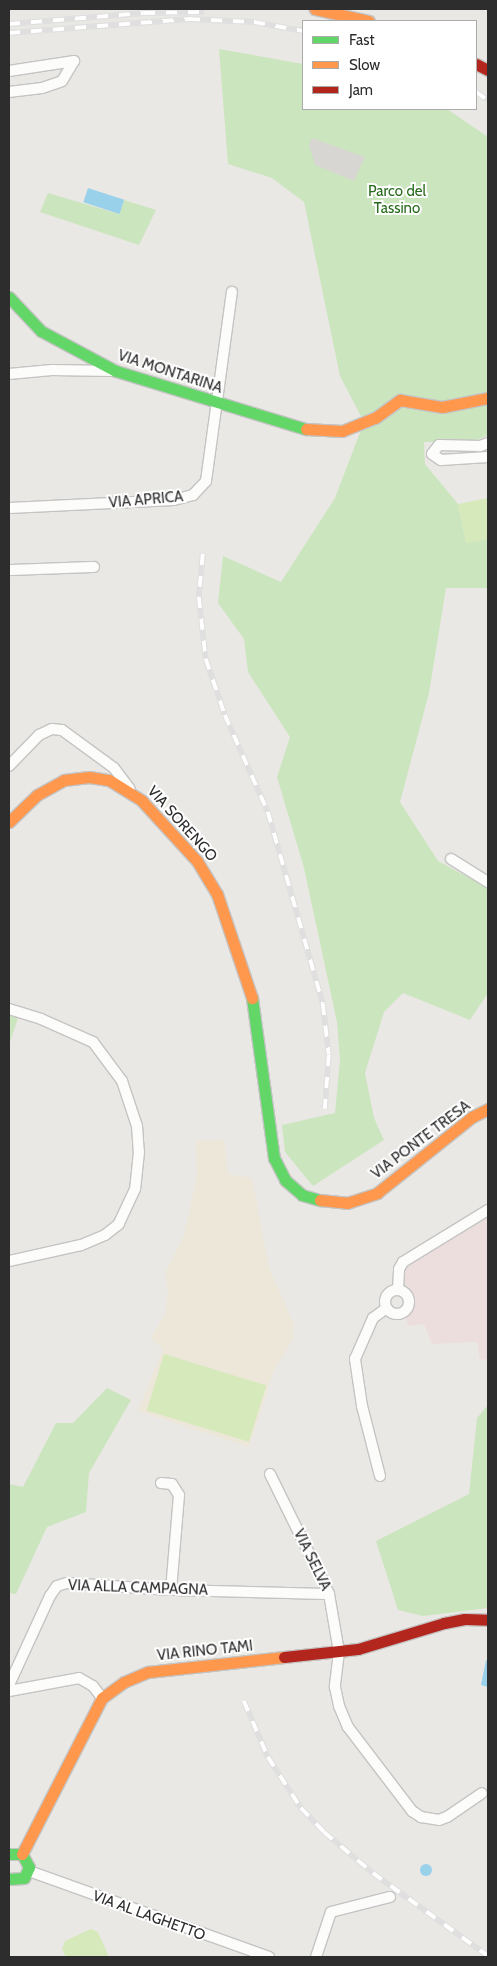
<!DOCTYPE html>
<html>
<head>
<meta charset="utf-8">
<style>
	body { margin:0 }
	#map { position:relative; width:497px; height:1966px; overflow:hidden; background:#eae8e4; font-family:Cabin,sans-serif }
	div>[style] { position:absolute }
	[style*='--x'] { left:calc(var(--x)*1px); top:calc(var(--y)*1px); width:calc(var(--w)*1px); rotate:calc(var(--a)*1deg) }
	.education>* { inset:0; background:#ede7d9 }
	.medical>* { inset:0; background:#ecdedd }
	.green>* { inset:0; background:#cbe5be }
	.pitch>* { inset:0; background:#d5e9bb; transform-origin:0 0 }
	.plaza>* { inset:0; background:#d8d6d2 }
	.water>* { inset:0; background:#99d0ea; transform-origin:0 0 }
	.round { border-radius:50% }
	.roads { filter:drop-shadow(1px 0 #c4c4c4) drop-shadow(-1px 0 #c4c4c4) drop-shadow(0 1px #c4c4c4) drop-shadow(0 -1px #c4c4c4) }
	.street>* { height:10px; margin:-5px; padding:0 5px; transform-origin:5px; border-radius:5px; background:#fcfcfb }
	.street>.ring { margin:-5px; padding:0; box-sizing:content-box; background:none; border:10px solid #fcfcfb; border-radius:50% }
	.fast>* { height:11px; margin:-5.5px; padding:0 5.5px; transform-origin:5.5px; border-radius:5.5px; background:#63d668 }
	.slow>* { height:11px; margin:-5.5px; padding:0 5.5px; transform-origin:5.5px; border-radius:5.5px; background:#ff974d }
	.jam>* { height:11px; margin:-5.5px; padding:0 5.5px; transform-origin:5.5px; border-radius:5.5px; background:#b3261e }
	.rail>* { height:5.5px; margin-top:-2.75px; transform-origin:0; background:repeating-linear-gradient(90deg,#fff 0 11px,#dfdfe0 0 22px); box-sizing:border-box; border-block:1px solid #dfdfe0 }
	span { translate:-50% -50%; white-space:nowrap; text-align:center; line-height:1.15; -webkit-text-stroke:4px #fff; paint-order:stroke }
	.park-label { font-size:15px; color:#286a1d }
	.street-label { font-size:15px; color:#2d2d2d }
	.frame { position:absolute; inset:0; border:10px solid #2d2d2d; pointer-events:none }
	.legend { position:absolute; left:302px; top:20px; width:175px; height:90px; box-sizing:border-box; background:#fff; border:1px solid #ababab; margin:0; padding:6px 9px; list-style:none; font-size:15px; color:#2d2d2d }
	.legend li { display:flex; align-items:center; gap:10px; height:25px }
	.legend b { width:25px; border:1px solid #ababab }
</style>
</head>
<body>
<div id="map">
	<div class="education">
		<i style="clip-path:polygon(224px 1140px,228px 1174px,252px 1178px,269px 1268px,294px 1324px,293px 1339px,274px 1370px,249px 1447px,138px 1411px,163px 1349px,151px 1338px,165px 1313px,168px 1291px,165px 1273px,184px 1235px,197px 1175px,196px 1141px)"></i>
	</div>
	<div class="medical">
		<i style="clip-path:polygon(488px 1210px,488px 1360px,480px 1359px,477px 1342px,432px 1344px,424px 1324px,408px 1326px,405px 1311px,409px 1300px,402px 1291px,399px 1269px)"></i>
	</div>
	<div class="green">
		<i style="clip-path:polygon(219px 49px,303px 64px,303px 109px,447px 109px,488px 137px,488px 435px,474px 441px,424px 442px,425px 464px,458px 504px,466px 543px,488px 539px,488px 588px,446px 588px,429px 693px,400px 802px,438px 861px,488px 888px,488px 993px,470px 1020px,403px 993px,384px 1012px,365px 1073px,374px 1118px,384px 1140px,313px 1186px,285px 1152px,282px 1125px,335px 1113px,340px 1060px,337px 1022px,304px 868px,277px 777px,290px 737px,248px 672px,244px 639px,218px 603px,223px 556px,281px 582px,335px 498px,364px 422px,340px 376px,304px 202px,272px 178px,228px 164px)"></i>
		<i style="clip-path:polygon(48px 193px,119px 214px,124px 200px,156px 210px,139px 245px,40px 212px)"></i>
		<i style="clip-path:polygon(9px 1009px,20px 1012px,9px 1045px)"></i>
		<i style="clip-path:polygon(107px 1388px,131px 1400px,89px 1473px,86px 1512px,47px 1527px,16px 1594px,9px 1593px,9px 1484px,23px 1487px,56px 1423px,73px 1423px)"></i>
		<i style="clip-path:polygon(488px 1405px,488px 1608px,423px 1616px,398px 1610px,376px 1541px,469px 1494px,477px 1418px)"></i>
	</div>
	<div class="pitch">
		<i style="clip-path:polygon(488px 498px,488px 539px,466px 543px,458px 504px)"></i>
		<i style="left:164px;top:1354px;width:107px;height:59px;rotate:17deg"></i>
		<i style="clip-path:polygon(91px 1929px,98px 1932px,109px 1957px,66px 1957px,62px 1949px,65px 1941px)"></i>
	</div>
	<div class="plaza">
		<i style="clip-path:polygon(312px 138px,365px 157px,354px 181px,315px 165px,309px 145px)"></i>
	</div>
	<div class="water">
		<i style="left:88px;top:188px;width:38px;height:15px;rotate:18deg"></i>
		<i style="clip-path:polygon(486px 1660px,488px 1661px,488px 1687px,481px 1685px)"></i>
		<i class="round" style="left:420px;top:1864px;width:12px;height:12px"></i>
	</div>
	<div class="roads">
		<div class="street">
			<i style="--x:9;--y:71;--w:66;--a:-8.7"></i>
			<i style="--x:9;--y:92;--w:33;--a:-7"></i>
			<i style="--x:42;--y:88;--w:21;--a:-19"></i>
			<i style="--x:62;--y:81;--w:23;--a:-59"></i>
			<i style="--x:9;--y:374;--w:43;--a:-5.3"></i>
			<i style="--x:52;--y:370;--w:61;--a:0.9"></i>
			<i style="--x:488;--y:443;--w:9;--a:159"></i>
			<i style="--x:480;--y:446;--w:41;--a:-178.6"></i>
			<i style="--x:439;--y:445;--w:11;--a:128"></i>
			<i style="--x:432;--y:454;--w:11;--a:34"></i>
			<i style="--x:441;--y:460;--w:47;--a:-3.7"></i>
			<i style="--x:9;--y:508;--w:165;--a:-2.8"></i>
			<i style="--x:174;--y:500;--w:20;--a:-15"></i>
			<i style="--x:193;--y:495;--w:19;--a:-47"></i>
			<i style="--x:206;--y:481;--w:191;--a:-82.2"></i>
			<i style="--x:9;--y:570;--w:85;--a:-2"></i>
			<i style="--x:9;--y:766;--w:43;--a:-45.9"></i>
			<i style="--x:39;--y:735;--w:14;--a:-25"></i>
			<i style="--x:52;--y:729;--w:10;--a:6"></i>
			<i style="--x:62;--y:730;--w:64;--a:36.2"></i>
			<i style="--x:114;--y:768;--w:26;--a:53"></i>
			<i style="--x:451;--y:859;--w:44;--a:31.9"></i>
			<i style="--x:9;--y:1009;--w:34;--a:17"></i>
			<i style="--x:41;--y:1019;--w:57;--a:23.9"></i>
			<i style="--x:93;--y:1042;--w:49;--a:53.4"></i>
			<i style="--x:122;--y:1081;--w:47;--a:71.6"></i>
			<i style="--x:137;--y:1126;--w:26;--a:86"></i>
			<i style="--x:139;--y:1152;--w:37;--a:96"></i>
			<i style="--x:135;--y:1189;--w:38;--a:115"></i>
			<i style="--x:119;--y:1224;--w:18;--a:142"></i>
			<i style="--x:105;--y:1235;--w:26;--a:157"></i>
			<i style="--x:81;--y:1245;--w:74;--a:167.5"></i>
			<i style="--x:398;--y:1290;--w:21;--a:-87"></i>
			<i style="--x:399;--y:1269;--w:8;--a:-60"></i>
			<i style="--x:403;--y:1262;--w:100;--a:-31.5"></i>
			<i class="ring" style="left:385px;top:1290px;width:14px;height:14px"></i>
			<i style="--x:270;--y:1474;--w:134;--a:63.8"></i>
			<i style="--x:329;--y:1594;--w:59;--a:80.2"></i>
			<i style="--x:339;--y:1652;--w:35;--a:97"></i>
			<i style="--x:335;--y:1687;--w:19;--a:78"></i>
			<i style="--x:339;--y:1706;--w:23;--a:67"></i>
			<i style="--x:348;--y:1727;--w:106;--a:52.7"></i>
			<i style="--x:412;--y:1811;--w:11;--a:34"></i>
			<i style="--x:421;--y:1817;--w:18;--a:9"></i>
			<i style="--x:439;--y:1820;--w:9;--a:-21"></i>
			<i style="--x:447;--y:1817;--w:42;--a:-34.4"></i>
			<i style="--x:380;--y:1476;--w:72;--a:-104.4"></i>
			<i style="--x:362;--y:1406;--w:48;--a:-98.5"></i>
			<i style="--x:355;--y:1359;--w:45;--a:-66.3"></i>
			<i style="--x:373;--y:1318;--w:17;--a:-36"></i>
			<i style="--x:161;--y:1483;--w:11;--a:5"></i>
			<i style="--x:172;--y:1484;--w:13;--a:58"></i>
			<i style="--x:179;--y:1495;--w:95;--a:94.8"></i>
			<i style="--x:9;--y:1685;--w:98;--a:-65.3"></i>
			<i style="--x:50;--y:1596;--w:12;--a:-55"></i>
			<i style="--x:57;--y:1586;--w:10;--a:-17"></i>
			<i style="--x:67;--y:1583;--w:104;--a:3.9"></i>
			<i style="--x:171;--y:1590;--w:158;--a:1.5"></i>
			<i style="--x:9;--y:1691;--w:71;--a:-10.5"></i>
			<i style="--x:79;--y:1678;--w:16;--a:30"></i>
			<i style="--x:93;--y:1686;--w:15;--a:53"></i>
			<i style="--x:29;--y:1871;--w:255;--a:19.7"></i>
			<i style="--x:316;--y:1957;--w:47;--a:-71.6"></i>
			<i style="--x:331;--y:1912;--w:61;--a:-14.3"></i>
		</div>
		<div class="fast">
			<i style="--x:9;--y:297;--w:47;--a:46.7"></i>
			<i style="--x:41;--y:331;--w:85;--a:28.1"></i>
			<i style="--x:116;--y:371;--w:199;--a:17"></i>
			<i style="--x:252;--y:998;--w:162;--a:82.2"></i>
			<i style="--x:274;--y:1158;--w:25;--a:63"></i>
			<i style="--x:285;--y:1180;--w:23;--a:41"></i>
			<i style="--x:302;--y:1195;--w:19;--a:16"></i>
			<i style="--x:9;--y:1854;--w:13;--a:0"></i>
			<i style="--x:22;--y:1854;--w:15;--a:62"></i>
			<i style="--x:29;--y:1867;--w:12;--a:114"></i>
			<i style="--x:24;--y:1878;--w:15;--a:176"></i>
		</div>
		<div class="slow">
			<i style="--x:315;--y:9;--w:55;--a:12.5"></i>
			<i style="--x:306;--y:429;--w:36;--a:3"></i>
			<i style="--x:342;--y:431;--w:35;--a:-22"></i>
			<i style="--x:375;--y:418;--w:31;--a:-36"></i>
			<i style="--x:400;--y:400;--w:43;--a:9.5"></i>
			<i style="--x:442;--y:407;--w:47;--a:-11.1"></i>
			<i style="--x:9;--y:822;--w:39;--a:-44"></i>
			<i style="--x:37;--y:795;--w:31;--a:-29"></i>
			<i style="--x:64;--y:780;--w:25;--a:-7"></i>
			<i style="--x:89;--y:777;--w:20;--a:9"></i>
			<i style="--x:109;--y:780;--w:39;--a:32"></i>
			<i style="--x:142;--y:801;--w:81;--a:47.5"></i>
			<i style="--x:197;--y:861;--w:39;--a:59"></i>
			<i style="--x:217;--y:894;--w:110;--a:71.4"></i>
			<i style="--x:320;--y:1200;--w:27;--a:6"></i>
			<i style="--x:347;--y:1203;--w:32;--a:-18"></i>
			<i style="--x:377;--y:1193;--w:122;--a:-38.7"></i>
			<i style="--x:472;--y:1117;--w:18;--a:-27"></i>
			<i style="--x:22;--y:1854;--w:175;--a:-62.9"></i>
			<i style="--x:102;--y:1698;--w:27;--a:-36"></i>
			<i style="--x:124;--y:1682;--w:26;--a:-23"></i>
			<i style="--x:148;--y:1672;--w:137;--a:-6.3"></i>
		</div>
		<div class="jam">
			<i style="--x:476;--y:64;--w:13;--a:27"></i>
			<i style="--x:284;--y:1657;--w:74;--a:-6.2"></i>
			<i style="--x:358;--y:1649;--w:90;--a:-16.8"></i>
			<i style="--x:444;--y:1623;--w:21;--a:-11"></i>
			<i style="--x:465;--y:1619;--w:23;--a:2"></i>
		</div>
	</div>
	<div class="rail">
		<i style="--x:9;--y:24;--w:135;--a:-4.7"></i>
		<i style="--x:144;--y:13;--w:60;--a:-1"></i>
		<i style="--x:9;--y:33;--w:181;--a:-4.4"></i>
		<i style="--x:189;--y:19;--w:65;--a:2.6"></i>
		<i style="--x:254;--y:22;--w:50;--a:10.4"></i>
		<i style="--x:476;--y:92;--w:14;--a:34"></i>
		<i style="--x:203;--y:554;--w:43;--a:95.3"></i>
		<i style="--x:199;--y:597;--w:62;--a:83.6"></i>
		<i style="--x:206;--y:659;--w:59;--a:71.3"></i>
		<i style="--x:225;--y:715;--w:106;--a:66.1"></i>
		<i style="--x:268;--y:812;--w:200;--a:74"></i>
		<i style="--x:323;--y:1004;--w:51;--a:83.3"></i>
		<i style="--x:329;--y:1055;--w:54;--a:94.2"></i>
		<i style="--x:244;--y:1701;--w:61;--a:66.8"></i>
		<i style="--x:268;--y:1757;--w:61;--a:57.1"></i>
		<i style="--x:301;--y:1808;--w:33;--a:46"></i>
		<i style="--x:324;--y:1832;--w:64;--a:39.9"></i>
		<i style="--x:373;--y:1873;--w:142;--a:35.8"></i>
	</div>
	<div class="park-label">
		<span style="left:397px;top:200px">Parco del<br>Tassino</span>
	</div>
	<div class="street-label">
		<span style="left:170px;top:372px;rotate:18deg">VIA MONTARINA</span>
		<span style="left:146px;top:500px;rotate:-5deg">VIA APRICA</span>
		<span style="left:182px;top:824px;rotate:48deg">VIA SORENGO</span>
		<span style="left:421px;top:1140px;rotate:-37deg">VIA PONTE TRESA</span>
		<span style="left:312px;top:1560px;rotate:64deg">VIA SELVA</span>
		<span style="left:138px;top:1588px;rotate:2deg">VIA ALLA CAMPAGNA</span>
		<span style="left:205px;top:1651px;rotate:-6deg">VIA RINO TAMI</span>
		<span style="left:149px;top:1916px;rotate:20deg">VIA AL LAGHETTO</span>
	</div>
	<div class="frame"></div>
	<ul class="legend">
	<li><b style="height:6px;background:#63d668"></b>Fast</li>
	<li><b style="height:6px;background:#ff974d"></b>Slow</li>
	<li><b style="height:6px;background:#b3261e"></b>Jam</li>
	</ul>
</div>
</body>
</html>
